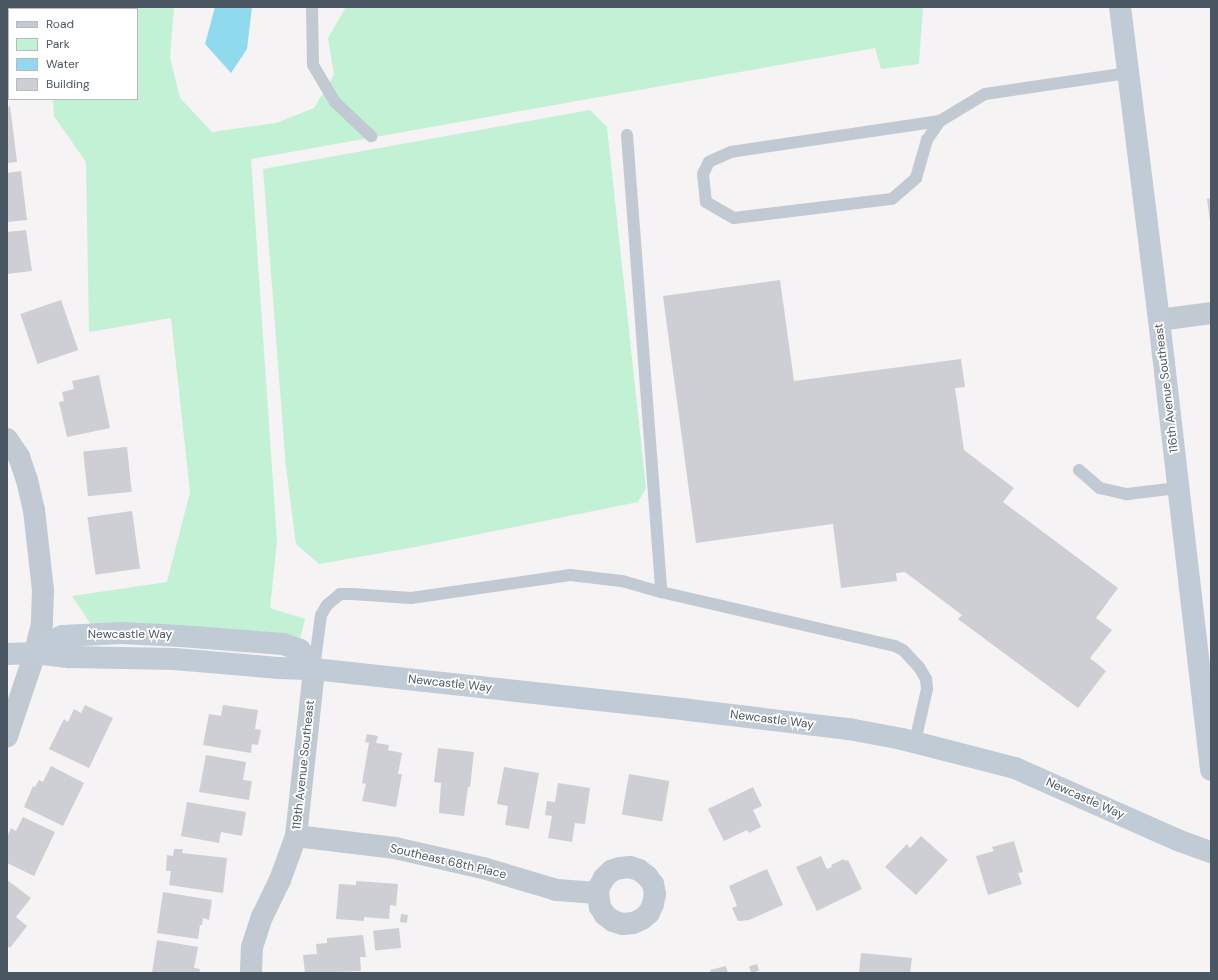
<!DOCTYPE html>
<html>
<head>
<meta charset="utf-8">
<style>
	body { margin:0 }
	#map { position:relative; width:1218px; height:980px; overflow:hidden; background:#f5f3f3; font-family:"DM Sans",sans-serif }
	div>[style] { position:absolute }
	[style*='--x'] { left:calc(var(--x)*1px); top:calc(var(--y)*1px); width:calc(var(--w)*1px); rotate:calc(var(--a)*1deg) }
	.green>* { inset:0; background:#c3f1d5 }
	.water>* { inset:0; background:#90daee }
	.building>* { inset:0; background:#cdcfd5; transform-origin:0 0 }
	.lane>* { height:12px; margin:-6px; padding:0 6px; transform-origin:6px; border-radius:6px; background:#c1cad2 }
	.street>* { height:22px; margin:-11px; padding:0 11px; transform-origin:11px; border-radius:11px; background:#c1cad2 }
	.secondary>* { height:22px; margin:-11px; padding:0 11px; transform-origin:11px; border-radius:11px; background:#c1cbd6 }
	span { translate:-50% -50%; white-space:nowrap; text-align:center; line-height:1.15; -webkit-text-stroke:3.5px #fff; paint-order:stroke }
	.street-label { font-size:12px; color:#4a5661 }
	.frame { position:absolute; inset:0; border:8px solid #4a5661; pointer-events:none }
	.legend { position:absolute; left:8px; top:8px; width:130px; height:92px; box-sizing:border-box; background:#fff; border:1px solid #b7bbc0; margin:0; padding:5px 7px; list-style:none; font-size:12px; color:#4a5661 }
	.legend li { display:flex; align-items:center; gap:8px; height:20px }
	.legend b { width:20px; border:1px solid #b7bbc0 }
</style>
</head>
<body>
<div id="map">
	<div class="green">
		<i style="clip-path:polygon(45px 7px,174px 7px,170px 58px,180px 98px,212px 132px,276px 123px,314px 108px,334px 75px,328px 38px,346px 7px,923px 7px,919px 64px,881px 69px,875px 48px,251px 159px,277px 542px,270px 608px,305px 619px,297px 651px,100px 638px,72px 596px,167px 582px,190px 492px,171px 318px,89px 332px,86px 162px,54px 116px,53px 99px,137px 99px,137px 9px,45px 9px)"></i>
		<i style="clip-path:polygon(590px 110px,607px 127px,646px 488px,638px 502px,415px 547px,319px 564px,296px 544px,286px 468px,263px 169px)"></i>
	</div>
	<div class="water">
		<i style="clip-path:polygon(215px 7px,252px 7px,247px 49px,231px 73px,205px 44px)"></i>
	</div>
	<div class="building">
		<i style="left:9px;top:45px;width:50px;height:2px;rotate:90deg"></i>
		<i style="clip-path:polygon(10px 106px,17px 162px,7px 163px,7px 107px)"></i>
		<i style="clip-path:polygon(21px 171px,27px 220px,7px 222px,7px 173px)"></i>
		<i style="clip-path:polygon(1211px 198px,1211px 222px,1210px 222px,1207px 199px)"></i>
		<i style="clip-path:polygon(26px 230px,32px 271px,7px 274px,7px 232px)"></i>
		<i style="clip-path:polygon(780px 280px,794px 381px,961px 359px,965px 387px,955px 388px,964px 450px,1014px 488px,1003px 502px,1118px 588px,1096px 618px,1112px 630px,1090px 658px,1106px 671px,1078px 708px,958px 619px,962px 615px,905px 572px,896px 573px,897px 581px,841px 588px,833px 524px,696px 543px,663px 296px)"></i>
		<i style="left:61px;top:300px;width:53px;height:43px;rotate:71deg"></i>
		<i style="clip-path:polygon(99px 375px,110px 428px,67px 437px,59px 402px,64px 401px,62px 392px,74px 389px,72px 381px)"></i>
		<i style="left:127px;top:447px;width:45px;height:44px;rotate:84deg"></i>
		<i style="left:132px;top:511px;width:58px;height:45px;rotate:82deg"></i>
		<i style="clip-path:polygon(85px 705px,113px 718px,89px 768px,49px 749px,64px 719px,68px 722px,74px 709px,81px 713px)"></i>
		<i style="clip-path:polygon(223px 705px,258px 710px,255px 729px,261px 730px,258px 745px,252px 744px,251px 753px,203px 745px,209px 714px,221px 716px)"></i>
		<i style="clip-path:polygon(367px 734px,378px 736px,376px 743px,389px 745px,388px 750px,402px 753px,398px 774px,402px 774px,396px 807px,362px 801px,366px 784px,362px 783px,369px 743px,365px 742px)"></i>
		<i style="clip-path:polygon(438px 748px,474px 752px,470px 787px,468px 787px,464px 816px,439px 813px,441px 783px,434px 782px)"></i>
		<i style="clip-path:polygon(206px 755px,246px 762px,243px 780px,252px 781px,249px 800px,199px 792px)"></i>
		<i style="clip-path:polygon(51px 766px,84px 783px,63px 826px,24px 807px,33px 786px,35px 787px,39px 780px,43px 782px)"></i>
		<i style="clip-path:polygon(504px 767px,539px 773px,529px 829px,505px 825px,508px 806px,497px 804px)"></i>
		<i style="left:629px;top:774px;width:41px;height:41px;rotate:10deg"></i>
		<i style="clip-path:polygon(558px 783px,590px 788px,585px 824px,575px 823px,572px 842px,548px 838px,552px 816px,545px 815px,547px 801px,555px 802px)"></i>
		<i style="clip-path:polygon(753px 787px,762px 806px,753px 810px,761px 827px,749px 833px,747px 830px,724px 841px,708px 809px)"></i>
		<i style="clip-path:polygon(187px 802px,246px 812px,242px 836px,221px 832px,219px 843px,181px 836px)"></i>
		<i style="clip-path:polygon(23px 817px,55px 832px,34px 876px,7px 863px,7px 837px,11px 828px,16px 831px)"></i>
		<i style="clip-path:polygon(921px 836px,948px 860px,916px 895px,885px 867px,907px 844px,910px 848px)"></i>
		<i style="clip-path:polygon(1014px 841px,1023px 872px,1018px 873px,1022px 884px,988px 895px,976px 856px,994px 851px,992px 847px)"></i>
		<i style="clip-path:polygon(174px 849px,183px 849px,182px 853px,227px 858px,223px 893px,169px 885px,171px 871px,166px 871px,167px 855px,173px 856px)"></i>
		<i style="clip-path:polygon(821px 856px,827px 869px,832px 867px,831px 865px,844px 859px,845px 861px,848px 860px,862px 889px,817px 911px,796px 867px)"></i>
		<i style="clip-path:polygon(767px 869px,783px 905px,749px 920px,738px 921px,732px 908px,737px 906px,729px 886px)"></i>
		<i style="clip-path:polygon(7px 880px,31px 898px,16px 917px,27px 926px,10px 948px,7px 945px)"></i>
		<i style="clip-path:polygon(356px 881px,398px 884px,396px 906px,390px 905px,389px 919px,364px 917px,364px 921px,336px 919px,339px 884px,356px 885px)"></i>
		<i style="clip-path:polygon(163px 892px,212px 900px,209px 920px,203px 918px,202px 925px,200px 925px,198px 939px,157px 933px)"></i>
		<i style="left:401px;top:914px;width:7px;height:8px;rotate:8deg"></i>
		<i style="left:399px;top:928px;width:20px;height:26px;rotate:84deg"></i>
		<i style="clip-path:polygon(363px 935px,366px 957px,360px 957px,361px 971px,305px 973px,303px 955px,317px 954px,316px 944px,327px 943px,327px 938px)"></i>
		<i style="clip-path:polygon(157px 940px,198px 947px,194px 968px,200px 969px,199px 973px,152px 973px)"></i>
		<i style="clip-path:polygon(861px 953px,912px 958px,910px 973px,859px 973px)"></i>
		<i style="left:757px;top:964px;width:7px;height:8px;rotate:74deg"></i>
		<i style="clip-path:polygon(726px 966px,728px 973px,711px 973px,710px 970px)"></i>
	</div>
	<div class="lane">
		<i style="--x:312;--y:7;--w:58;--a:89"></i>
		<i style="--x:313;--y:65;--w:43;--a:59.3"></i>
		<i style="--x:335;--y:102;--w:50;--a:43.4"></i>
		<i style="--x:940;--y:121;--w:211;--a:171.6"></i>
		<i style="--x:731;--y:152;--w:24;--a:156"></i>
		<i style="--x:709;--y:162;--w:13;--a:117"></i>
		<i style="--x:703;--y:174;--w:28;--a:84"></i>
		<i style="--x:706;--y:202;--w:32;--a:30"></i>
		<i style="--x:734;--y:218;--w:159;--a:-6.9"></i>
		<i style="--x:892;--y:199;--w:32;--a:-41"></i>
		<i style="--x:916;--y:178;--w:40;--a:-74"></i>
		<i style="--x:927;--y:140;--w:23;--a:-56"></i>
		<i style="--x:940;--y:121;--w:52;--a:-31"></i>
		<i style="--x:985;--y:94;--w:145;--a:-8.4"></i>
		<i style="--x:627;--y:135;--w:458;--a:85.7"></i>
		<i style="--x:661;--y:592;--w:240;--a:13"></i>
		<i style="--x:895;--y:646;--w:9;--a:27"></i>
		<i style="--x:903;--y:650;--w:23;--a:47"></i>
		<i style="--x:919;--y:667;--w:14;--a:60"></i>
		<i style="--x:926;--y:679;--w:10;--a:84"></i>
		<i style="--x:927;--y:689;--w:54;--a:102.8"></i>
		<i style="--x:1079;--y:470;--w:28;--a:41"></i>
		<i style="--x:1100;--y:488;--w:28;--a:13"></i>
		<i style="--x:1127;--y:494;--w:51;--a:-6.7"></i>
		<i style="--x:314;--y:668;--w:53;--a:-82.5"></i>
		<i style="--x:321;--y:615;--w:12;--a:-59"></i>
		<i style="--x:327;--y:605;--w:17;--a:-40"></i>
		<i style="--x:340;--y:594;--w:12;--a:0"></i>
		<i style="--x:352;--y:594;--w:59;--a:3.9"></i>
		<i style="--x:411;--y:598;--w:161;--a:-8.2"></i>
		<i style="--x:570;--y:575;--w:52;--a:6.6"></i>
		<i style="--x:622;--y:581;--w:41;--a:15.8"></i>
	</div>
	<div class="street">
		<i style="--x:1159;--y:320;--w:52;--a:-7.7"></i>
		<i style="--x:7;--y:439;--w:22;--a:56"></i>
		<i style="--x:19;--y:457;--w:24;--a:71"></i>
		<i style="--x:27;--y:480;--w:31;--a:77"></i>
		<i style="--x:34;--y:510;--w:81;--a:83.6"></i>
		<i style="--x:43;--y:590;--w:34;--a:92"></i>
		<i style="--x:42;--y:624;--w:30;--a:104"></i>
		<i style="--x:35;--y:653;--w:88;--a:108.6"></i>
		<i style="--x:296;--y:836;--w:100;--a:6.9"></i>
		<i style="--x:395;--y:848;--w:90;--a:12.8"></i>
		<i style="--x:483;--y:868;--w:77;--a:16.6"></i>
		<i style="--x:557;--y:890;--w:41;--a:4.2"></i>
		<i style="--x:598;--y:893;--w:14;--a:82"></i>
		<i style="--x:600;--y:907;--w:9;--a:58"></i>
		<i style="--x:605;--y:915;--w:10;--a:37"></i>
		<i style="--x:613;--y:921;--w:10;--a:17"></i>
		<i style="--x:623;--y:924;--w:10;--a:-6"></i>
		<i style="--x:633;--y:923;--w:10;--a:-24"></i>
		<i style="--x:642;--y:919;--w:9;--a:-41"></i>
		<i style="--x:649;--y:913;--w:10;--a:-66"></i>
		<i style="--x:653;--y:904;--w:10;--a:-79"></i>
		<i style="--x:655;--y:894;--w:10;--a:-101"></i>
		<i style="--x:653;--y:884;--w:10;--a:-127"></i>
		<i style="--x:647;--y:876;--w:10;--a:-143"></i>
		<i style="--x:639;--y:870;--w:9;--a:-162"></i>
		<i style="--x:630;--y:867;--w:10;--a:174"></i>
		<i style="--x:620;--y:868;--w:9;--a:162"></i>
		<i style="--x:611;--y:871;--w:10;--a:135"></i>
		<i style="--x:604;--y:878;--w:10;--a:119"></i>
		<i style="--x:599;--y:887;--w:6;--a:99"></i>
		<i style="--x:251;--y:973;--w:26;--a:-88"></i>
		<i style="--x:252;--y:947;--w:32;--a:-72"></i>
		<i style="--x:262;--y:917;--w:41;--a:-64.1"></i>
		<i style="--x:280;--y:880;--w:47;--a:-70"></i>
		<i style="--x:296;--y:836;--w:168;--a:-83.8"></i>
	</div>
	<div class="secondary">
		<i style="--x:1120;--y:7;--w:315;--a:82.9"></i>
		<i style="--x:1159;--y:320;--w:453;--a:83.4"></i>
		<i style="--x:35;--y:653;--w:20;--a:-37"></i>
		<i style="--x:51;--y:641;--w:13;--a:-23"></i>
		<i style="--x:63;--y:636;--w:58;--a:-3"></i>
		<i style="--x:121;--y:633;--w:60;--a:2.9"></i>
		<i style="--x:181;--y:636;--w:102;--a:4.5"></i>
		<i style="--x:283;--y:644;--w:18;--a:19"></i>
		<i style="--x:300;--y:650;--w:24;--a:54"></i>
		<i style="--x:7;--y:654;--w:28;--a:-2"></i>
		<i style="--x:35;--y:653;--w:35;--a:7"></i>
		<i style="--x:70;--y:657;--w:104;--a:1.1"></i>
		<i style="--x:174;--y:659;--w:104;--a:4.9"></i>
		<i style="--x:278;--y:668;--w:36;--a:2"></i>
		<i style="--x:314;--y:669;--w:377;--a:6.2"></i>
		<i style="--x:689;--y:710;--w:161;--a:6.8"></i>
		<i style="--x:849;--y:729;--w:54;--a:10.7"></i>
		<i style="--x:902;--y:739;--w:117;--a:14.4"></i>
		<i style="--x:1015;--y:768;--w:180;--a:23.9"></i>
		<i style="--x:1180;--y:841;--w:33;--a:20"></i>
	</div>
	<div class="street-label">
		<span style="left:1167px;top:388px;rotate:-97deg">116th Avenue Southeast</span>
		<span style="left:130px;top:635px">Newcastle Way</span>
		<span style="left:450px;top:684px;rotate:6deg">Newcastle Way</span>
		<span style="left:772px;top:720px;rotate:7deg">Newcastle Way</span>
		<span style="left:304px;top:765px;rotate:-84deg">119th Avenue Southeast</span>
		<span style="left:1085px;top:799px;rotate:24deg">Newcastle Way</span>
		<span style="left:448px;top:862px;rotate:13deg">Southeast 68th Place</span>
	</div>
	<div class="frame"></div>
	<ul class="legend">
	<li><b style="height:5px;background:#c1cbd6"></b>Road</li>
	<li><b style="height:11px;background:#c3f1d5"></b>Park</li>
	<li><b style="height:11px;background:#90daee"></b>Water</li>
	<li><b style="height:11px;background:#cdcfd5"></b>Building</li>
	</ul>
</div>
</body>
</html>
